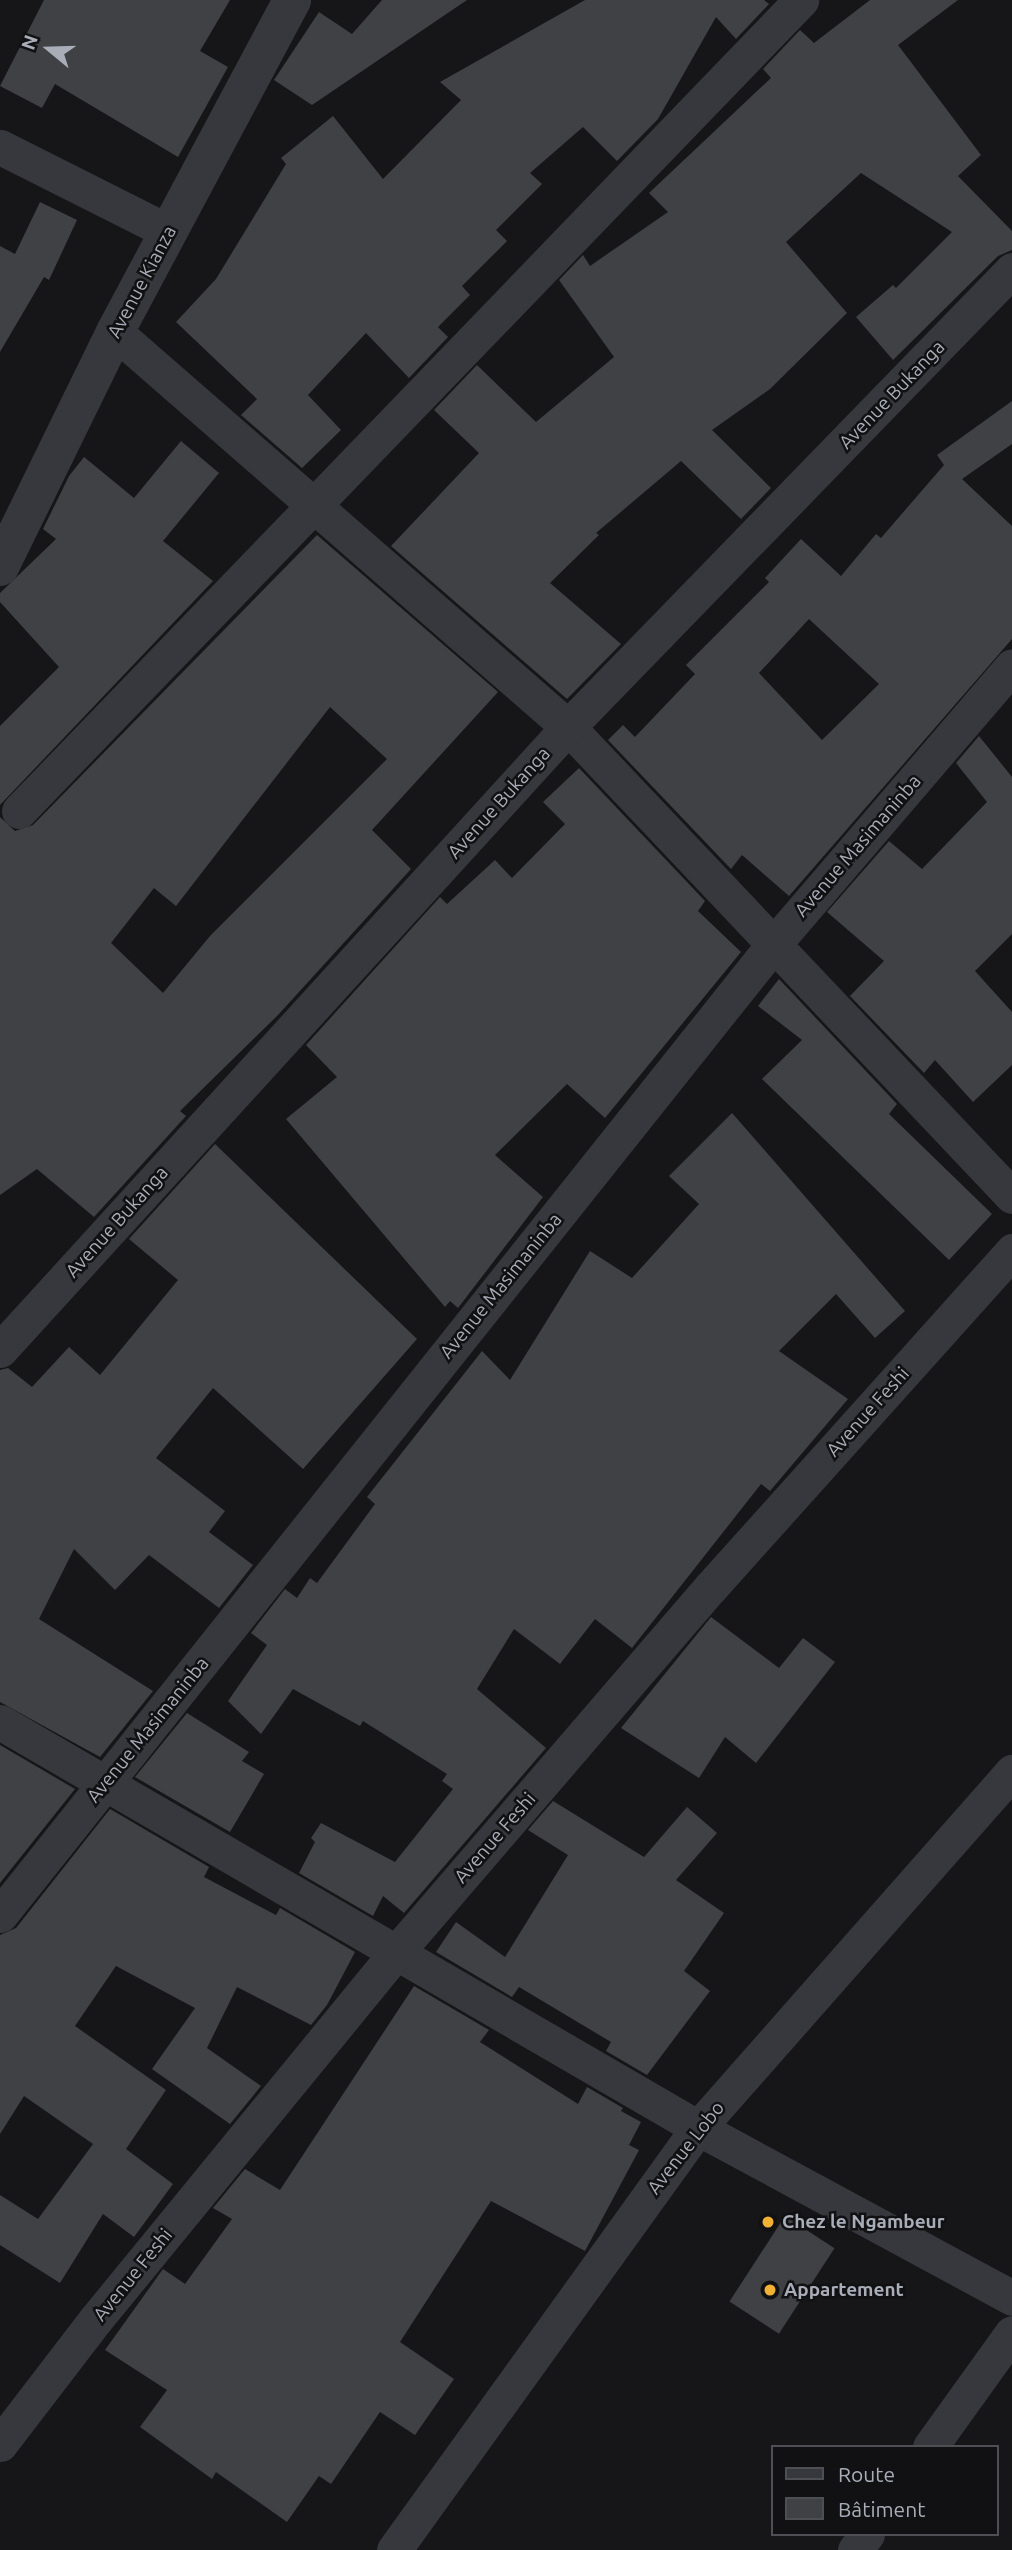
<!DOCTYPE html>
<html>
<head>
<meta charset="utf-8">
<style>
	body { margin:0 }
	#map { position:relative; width:1012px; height:2550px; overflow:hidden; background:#161618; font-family:Ubuntu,sans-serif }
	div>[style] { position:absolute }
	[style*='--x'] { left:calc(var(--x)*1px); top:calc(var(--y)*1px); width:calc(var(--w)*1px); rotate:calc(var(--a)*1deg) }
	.building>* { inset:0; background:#404145; transform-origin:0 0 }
	.minor>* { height:35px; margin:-17.5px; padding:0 17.5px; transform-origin:17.5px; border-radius:17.5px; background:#37383d }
	.tertiary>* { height:38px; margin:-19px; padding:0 19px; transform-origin:19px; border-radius:19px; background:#37383d }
	.dots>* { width:19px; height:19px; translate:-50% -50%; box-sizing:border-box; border:4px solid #111113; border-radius:50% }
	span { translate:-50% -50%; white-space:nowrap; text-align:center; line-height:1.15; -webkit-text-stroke:5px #111113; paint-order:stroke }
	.street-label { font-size:19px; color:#a8adb8 }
	.poi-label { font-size:19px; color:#a8adb8; font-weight:700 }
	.left { translate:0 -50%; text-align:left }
	.legend { position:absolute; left:771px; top:2445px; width:228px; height:91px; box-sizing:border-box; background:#111113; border:2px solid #4d4f55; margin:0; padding:9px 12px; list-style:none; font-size:21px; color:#a8adb8 }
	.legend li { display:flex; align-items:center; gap:14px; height:35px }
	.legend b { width:35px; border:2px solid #4d4f55 }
	.north { position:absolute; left:14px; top:14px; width:70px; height:70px; -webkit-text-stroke:5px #111113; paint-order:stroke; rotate:289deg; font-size:19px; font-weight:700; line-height:28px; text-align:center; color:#a8adb8 }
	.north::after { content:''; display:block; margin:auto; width:24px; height:32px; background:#a8adb8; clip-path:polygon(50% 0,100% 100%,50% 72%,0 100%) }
</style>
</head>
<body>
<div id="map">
	<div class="building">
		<i style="clip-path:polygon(44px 0,230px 0,200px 51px,228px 67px,178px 157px,55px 84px,42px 108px,0 86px)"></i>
		<i style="clip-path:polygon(382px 0,467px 0,312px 105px,274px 80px,319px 12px,352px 34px)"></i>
		<i style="clip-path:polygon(585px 0,764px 0,769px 4px,736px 39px,716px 17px,658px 119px,617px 161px,583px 127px,530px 173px,542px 184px,496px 230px,507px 241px,462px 286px,470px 295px,438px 327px,448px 337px,409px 378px,366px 333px,308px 395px,341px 430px,302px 468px,241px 415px,257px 399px,176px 322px,216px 279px,286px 164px,281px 158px,333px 116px,383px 179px,461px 100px,440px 82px)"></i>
		<i style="clip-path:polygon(870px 0,958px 0,898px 45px,981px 155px,958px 176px,1012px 231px,1012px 250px,998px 256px,893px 360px,856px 317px,893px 285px,896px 288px,952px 232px,861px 173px,786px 242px,847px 313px,770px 389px,712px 430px,771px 488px,741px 519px,681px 461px,596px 533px,599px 535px,550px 583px,621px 644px,567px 699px,391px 546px,479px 453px,434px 410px,477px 365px,536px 422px,614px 357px,559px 280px,583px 255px,590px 266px,668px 212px,649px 193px,771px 78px,763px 69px,800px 30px,814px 43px)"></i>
		<i style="clip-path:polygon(40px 202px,77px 220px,49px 280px,44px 277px,0 352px,0 246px,15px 254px)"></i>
		<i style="clip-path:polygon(evenodd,1012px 401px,1012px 444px,962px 479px,1012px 526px,1012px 639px,789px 896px,742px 855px,731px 869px,608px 740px,623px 725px,635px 737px,695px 674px,686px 665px,769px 582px,765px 578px,801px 539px,841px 576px,876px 534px,881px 538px,944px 465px,937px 455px,1012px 401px,809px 619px,879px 684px,822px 740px,759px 673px,809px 619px)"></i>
		<i style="clip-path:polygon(181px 441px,219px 473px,163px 541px,213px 581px,0 805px,0 726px,59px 667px,0 602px,0 593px,56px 539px,43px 529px,69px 476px,84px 457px,134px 498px)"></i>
		<i style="clip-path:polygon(evenodd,317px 535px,498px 692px,372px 830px,411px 869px,278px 1015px,180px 1111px,186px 1116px,94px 1217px,37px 1169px,0 1195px,0 817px,15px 831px,33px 825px,317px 535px,330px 707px,387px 759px,210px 936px,163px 993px,111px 943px,154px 888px,176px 906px,330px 707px)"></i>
		<i style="clip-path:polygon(979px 736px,1012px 777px,1012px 934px,975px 971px,1012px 1012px,1012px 1065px,973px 1102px,935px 1060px,924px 1073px,850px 996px,884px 961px,827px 912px,889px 841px,922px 869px,987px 802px,956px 763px)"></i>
		<i style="clip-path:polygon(579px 768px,705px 901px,698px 911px,741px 952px,605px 1118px,567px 1084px,495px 1155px,543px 1197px,458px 1308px,450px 1301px,445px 1307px,286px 1119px,337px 1077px,306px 1045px,440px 897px,447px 904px,495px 860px,512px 878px,565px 824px,543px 802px)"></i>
		<i style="clip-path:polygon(779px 979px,897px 1104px,889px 1114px,992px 1214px,949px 1260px,762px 1079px,802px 1040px,758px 1006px)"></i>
		<i style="clip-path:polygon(732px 1113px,905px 1311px,875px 1338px,836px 1294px,779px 1351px,848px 1399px,770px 1491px,761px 1484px,632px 1648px,595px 1619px,560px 1664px,514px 1629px,477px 1689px,546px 1748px,404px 1913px,383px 1896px,373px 1916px,299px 1873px,315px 1842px,311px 1838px,321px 1823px,395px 1862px,453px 1789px,442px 1781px,447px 1774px,363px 1721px,360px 1726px,293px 1689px,261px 1734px,228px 1701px,267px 1645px,251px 1633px,285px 1589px,297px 1598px,310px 1578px,317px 1583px,375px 1504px,367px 1497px,482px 1351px,510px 1380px,590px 1251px,632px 1278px,699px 1204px,669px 1176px)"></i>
		<i style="clip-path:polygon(215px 1144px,417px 1339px,303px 1469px,213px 1388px,156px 1458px,225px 1511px,209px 1532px,253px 1565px,219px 1608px,149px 1555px,115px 1590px,74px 1549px,39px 1619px,153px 1691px,100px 1757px,0 1702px,0 1370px,8px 1368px,32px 1387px,69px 1347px,100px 1375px,178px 1280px,129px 1239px)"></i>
		<i style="clip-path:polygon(711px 1617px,779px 1668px,803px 1638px,835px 1662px,756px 1763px,725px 1737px,699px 1778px,621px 1728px)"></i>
		<i style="clip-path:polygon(187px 1713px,249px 1752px,242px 1761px,264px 1774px,230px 1832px,135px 1777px)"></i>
		<i style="clip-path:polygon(0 1745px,75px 1789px,0 1883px)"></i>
		<i style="clip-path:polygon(553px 1801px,644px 1857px,687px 1807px,717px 1833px,676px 1880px,724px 1913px,684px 1971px,710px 1991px,647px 2075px,606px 2051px,611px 2042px,519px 1987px,512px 1997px,436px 1952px,456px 1922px,505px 1957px,568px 1855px,528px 1830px)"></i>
		<i style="clip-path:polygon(110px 1809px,209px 1867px,204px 1877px,276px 1915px,280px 1908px,355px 1952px,327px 2005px,311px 2025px,237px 1987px,207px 2048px,261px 2086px,230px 2124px,152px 2069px,195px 2008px,116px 1966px,75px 2026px,166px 2090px,126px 2149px,173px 2184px,134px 2237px,103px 2214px,60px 2283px,0 2245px,0 2195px,38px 2219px,93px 2144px,24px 2096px,0 2134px,0 1935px,16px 1928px)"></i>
		<i style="clip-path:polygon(414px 1986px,489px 2030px,480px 2042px,578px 2104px,587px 2087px,623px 2108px,621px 2111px,641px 2122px,629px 2145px,639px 2150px,585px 2251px,491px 2201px,400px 2342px,454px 2379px,415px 2435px,380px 2412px,331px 2484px,319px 2476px,287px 2522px,216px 2472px,212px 2479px,140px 2427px,167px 2390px,105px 2350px,163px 2269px,185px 2284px,232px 2219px,213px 2208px,245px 2169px,280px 2190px)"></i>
		<i style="left:785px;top:2216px;width:59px;height:102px;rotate:33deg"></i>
	</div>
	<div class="minor">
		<i style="--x:0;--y:147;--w:189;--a:26.7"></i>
		<i style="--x:115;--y:332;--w:601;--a:41.09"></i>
		<i style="--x:568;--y:727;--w:646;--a:46.57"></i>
		<i style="--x:19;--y:811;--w:1127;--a:-46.04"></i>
		<i style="--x:0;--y:1350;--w:843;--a:-47.64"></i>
		<i style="--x:568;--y:727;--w:637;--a:-45.83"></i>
		<i style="--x:0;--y:1722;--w:807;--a:30.18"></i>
		<i style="--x:698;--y:2128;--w:357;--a:28.4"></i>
		<i style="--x:0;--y:1915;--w:1240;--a:-51.45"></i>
		<i style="--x:773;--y:945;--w:367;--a:-49.4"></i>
		<i style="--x:0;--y:2444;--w:158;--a:-52.5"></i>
		<i style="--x:96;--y:2319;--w:472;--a:-50.7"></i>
		<i style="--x:395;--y:1954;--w:483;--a:-49.3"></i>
		<i style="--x:710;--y:1588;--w:453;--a:-48.1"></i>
		<i style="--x:930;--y:2447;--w:140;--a:-54.3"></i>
		<i style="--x:394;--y:2550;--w:520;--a:-54.23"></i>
		<i style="--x:698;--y:2128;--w:475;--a:-48.6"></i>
		<i style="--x:855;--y:2550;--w:20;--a:-53"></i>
	</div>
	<div class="tertiary">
		<i style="--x:0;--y:567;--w:262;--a:-63.9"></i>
		<i style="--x:115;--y:332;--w:376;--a:-61.9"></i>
	</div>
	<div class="dots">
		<i style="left:768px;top:2222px;background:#f2b134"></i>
		<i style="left:770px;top:2290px;background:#f2b134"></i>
	</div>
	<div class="street-label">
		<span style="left:142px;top:282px;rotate:-62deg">Avenue Kianza</span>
		<span style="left:892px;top:395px;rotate:-46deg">Avenue Bukanga</span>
		<span style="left:499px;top:803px;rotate:-48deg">Avenue Bukanga</span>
		<span style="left:858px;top:846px;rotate:-49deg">Avenue Masimaninba</span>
		<span style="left:117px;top:1222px;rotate:-48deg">Avenue Bukanga</span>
		<span style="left:501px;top:1286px;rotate:-51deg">Avenue Masimaninba</span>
		<span style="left:868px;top:1412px;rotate:-48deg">Avenue Feshi</span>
		<span style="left:148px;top:1730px;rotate:-51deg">Avenue Masimaninba</span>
		<span style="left:495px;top:1838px;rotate:-49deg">Avenue Feshi</span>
		<span style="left:686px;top:2148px;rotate:-52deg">Avenue Lobo</span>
		<span style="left:133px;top:2275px;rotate:-51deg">Avenue Feshi</span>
	</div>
	<div class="poi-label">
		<span class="left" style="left:782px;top:2222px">Chez le Ngambeur</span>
		<span class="left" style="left:784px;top:2290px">Appartement</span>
	</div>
	<ul class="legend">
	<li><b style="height:9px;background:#37383d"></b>Route</li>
	<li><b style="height:19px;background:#404145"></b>Bâtiment</li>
	</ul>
	<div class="north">N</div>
</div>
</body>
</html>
